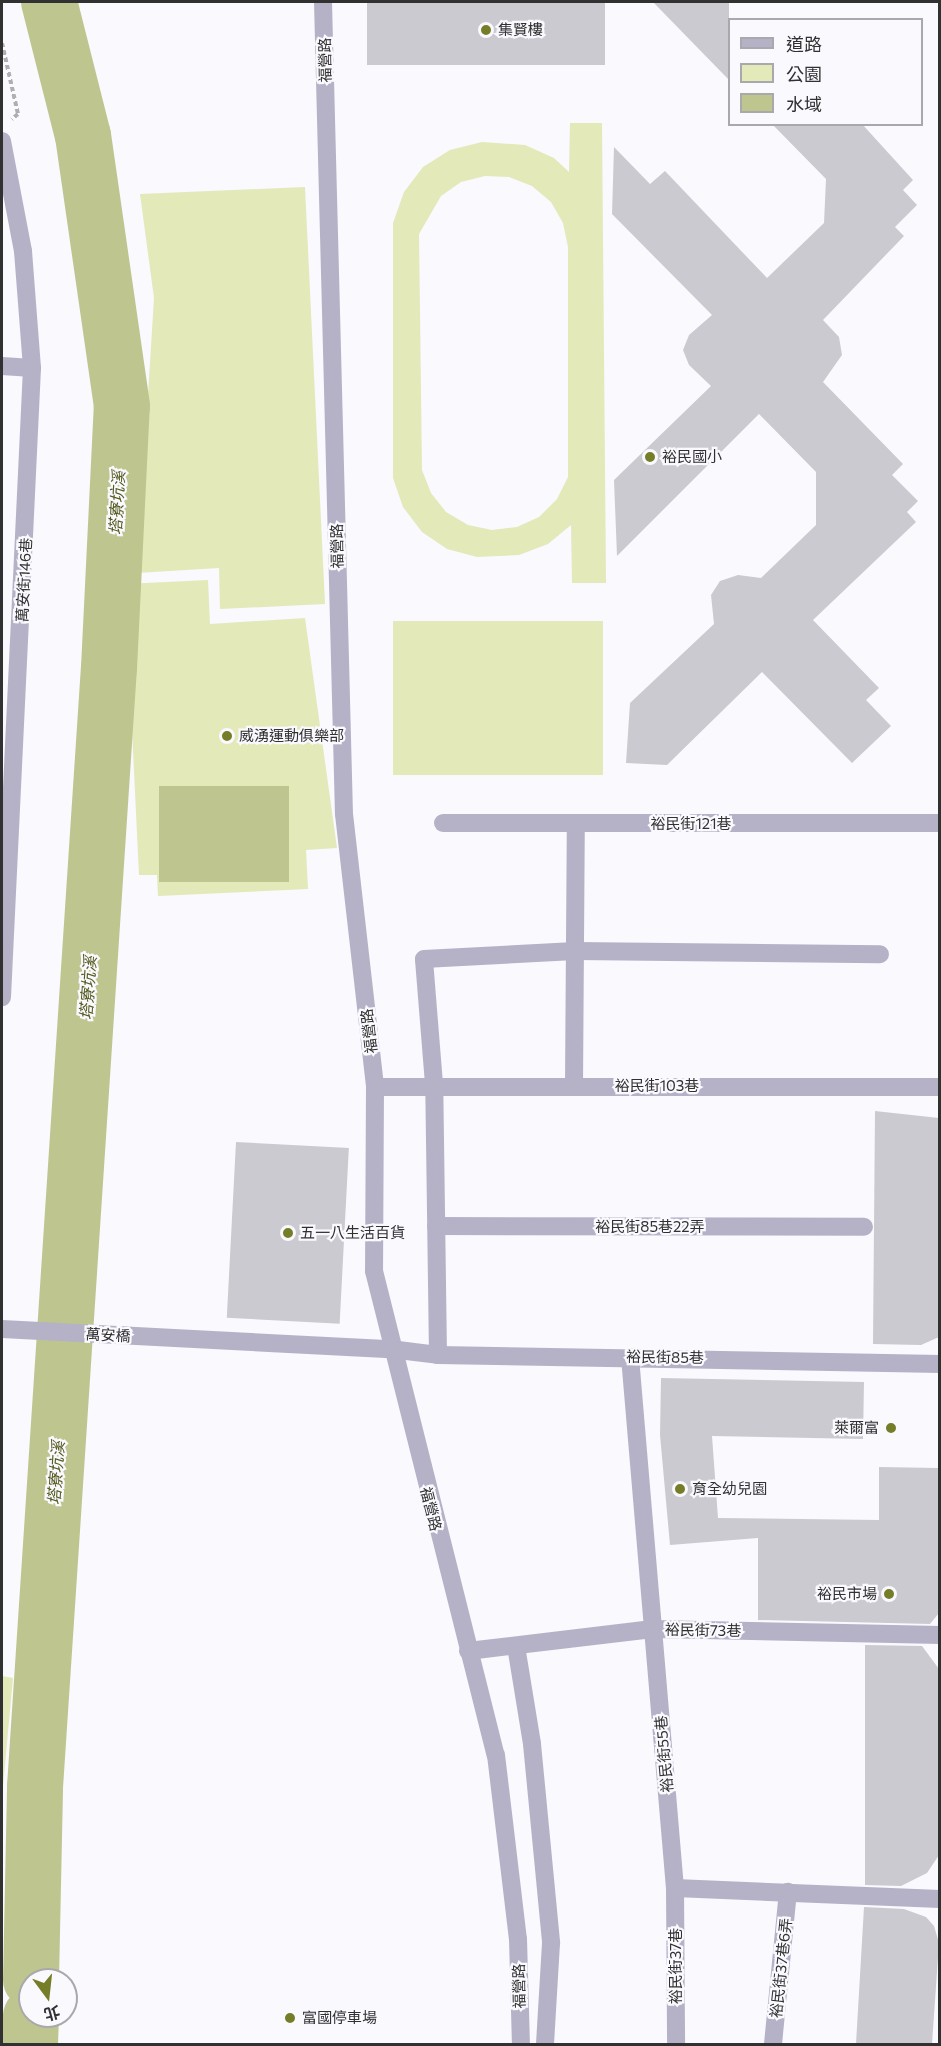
<!DOCTYPE html>
<html>
<head>
<meta charset="utf-8">
<style>
	body { margin:0 }
	#map { position:relative; width:941px; height:2046px; overflow:hidden; background:#f9f9fe; font-family:Commissioner,"Noto Sans TC",sans-serif }
	div>[style] { position:absolute }
	[style*='--x'] { left:calc(var(--x)*1px); top:calc(var(--y)*1px); width:calc(var(--w)*1px); rotate:calc(var(--a)*1deg) }
	.green>* { inset:0; background:#e3e9b9; transform-origin:0 0 }
	.water>* { inset:0; background:#bec58f; transform-origin:0 0 }
	.river>* { height:56px; margin:-28px; padding:0 28px; transform-origin:28px; border-radius:28px; background:#bec58f }
	.building>* { inset:0; background:#cbcad0; transform-origin:0 0 }
	.path>* { height:4px; margin-top:-2px; transform-origin:0; background:repeating-linear-gradient(90deg,#afafb3 0 4.5px,transparent 0 7.5px) }
	.minor>* { height:18px; margin:-9px; padding:0 9px; transform-origin:9px; border-radius:9px; background:#b5b2c8 }
	.dots>* { width:16px; height:16px; translate:-50% -50%; box-sizing:border-box; border:3px solid #f9f9fe; border-radius:50% }
	span { translate:-50% -50%; white-space:nowrap; text-align:center; line-height:1.15; -webkit-text-stroke:4.5px #f9f9fe; paint-order:stroke }
	.poi-label { font-size:15px; color:#313132 }
	.left { translate:0 -50%; text-align:left }
	.right { translate:-100% -50%; text-align:right }
	.street-label { font-size:15px; color:#313132 }
	.water-label { font-size:16px; color:#54591d; font-style:italic }
	.frame { position:absolute; inset:0; border:3px solid #313132; pointer-events:none }
	.legend { position:absolute; left:728px; top:18px; width:195px; height:108px; box-sizing:border-box; background:#f9f9fe; border:2px solid #a9a9ac; margin:0; padding:8px 10px; list-style:none; font-size:18px; color:#313132 }
	.legend li { display:flex; align-items:center; gap:12px; height:30px }
	.legend b { width:30px; border:2px solid #a9a9ac }
	.north { position:absolute; left:18px; top:1968px; width:60px; height:60px; box-sizing:border-box; background:#f9f9fe; border:2px solid #a9a9ac; border-radius:50%; rotate:165deg; font-size:16px; font-weight:700; line-height:24px; text-align:center; color:#313132 }
	.north::after { content:''; display:block; margin:auto; width:21px; height:27px; background:#767d28; clip-path:polygon(50% 0,100% 100%,50% 72%,0 100%) }
</style>
</head>
<body>
<div id="map">
	<div class="green">
		<i style="clip-path:polygon(evenodd,570px 123px,602px 123px,606px 583px,572px 583px,571px 525px,548px 544px,519px 555px,477px 557px,447px 549px,422px 532px,403px 507px,393px 478px,393px 223px,404px 192px,423px 167px,450px 150px,482px 142px,525px 145px,554px 158px,569px 172px,570px 123px,485px 176px,509px 177px,532px 186px,551px 202px,563px 223px,568px 247px,568px 477px,557px 499px,539px 517px,517px 527px,492px 530px,468px 525px,446px 512px,431px 493px,422px 470px,419px 234px,441px 196px,461px 182px,485px 176px)"></i>
		<i style="clip-path:polygon(305px 187px,325px 604px,220px 609px,219px 568px,137px 573px,154px 298px,140px 194px)"></i>
		<i style="clip-path:polygon(208px 580px,210px 624px,305px 618px,337px 848px,306px 850px,308px 889px,158px 896px,157px 875px,139px 875px,125px 584px)"></i>
		<i style="left:603px;top:621px;width:154px;height:210px;rotate:90deg"></i>
		<i style="clip-path:polygon(2px 1676px,13px 1678px,2px 1797px)"></i>
	</div>
	<div class="water">
		<i style="left:289px;top:786px;width:96px;height:130px;rotate:90deg"></i>
	</div>
	<div class="river">
		<i style="--x:31;--y:1980;--w:193;--a:-88.8"></i>
		<i style="--x:35;--y:1787;--w:1121;--a:-86.22"></i>
		<i style="--x:109;--y:668;--w:262;--a:-87.2"></i>
		<i style="--x:122;--y:406;--w:273;--a:-98.2"></i>
		<i style="--x:83;--y:136;--w:138;--a:-104.2"></i>
		<i style="--x:30;--y:2044;--w:28;--a:-88"></i>
	</div>
	<div class="building">
		<i style="left:367px;top:2px;width:238px;height:63px"></i>
		<i style="clip-path:polygon(653px 2px,729px 2px,729px 80px)"></i>
		<i style="clip-path:polygon(772px 124px,862px 124px,913px 180px,903px 190px,917px 205px,895px 227px,904px 236px,823px 320px,839px 337px,842px 355px,823px 382px,903px 464px,892px 475px,918px 501px,907px 512px,916px 522px,813px 620px,879px 688px,866px 700px,891px 726px,852px 763px,762px 672px,667px 765px,626px 763px,630px 703px,714px 624px,711px 595px,720px 581px,738px 575px,761px 578px,816px 525px,816px 472px,759px 414px,617px 556px,614px 480px,711px 386px,689px 365px,683px 350px,689px 335px,712px 315px,612px 214px,614px 147px,650px 184px,665px 171px,767px 278px,824px 223px,826px 179px)"></i>
		<i style="clip-path:polygon(875px 1111px,939px 1118px,939px 1337px,921px 1345px,873px 1344px)"></i>
		<i style="left:236px;top:1142px;width:113px;height:176px;rotate:3deg"></i>
		<i style="clip-path:polygon(661px 1378px,864px 1382px,863px 1439px,712px 1436px,718px 1518px,879px 1520px,879px 1467px,938px 1468px,939px 1613px,930px 1624px,758px 1620px,758px 1538px,670px 1545px,660px 1435px)"></i>
		<i style="clip-path:polygon(865px 1645px,922px 1646px,939px 1669px,939px 1855px,927px 1873px,901px 1886px,865px 1885px)"></i>
		<i style="clip-path:polygon(864px 1907px,904px 1909px,926px 1917px,934px 1926px,939px 1943px,932px 2044px,856px 2044px)"></i>
	</div>
	<div class="path">
		<i style="--x:2;--y:43;--w:73;--a:77.3"></i>
		<i style="--x:18;--y:114;--w:8;--a:140"></i>
	</div>
	<div class="minor">
		<i style="--x:323;--y:2;--w:812;--a:88.52"></i>
		<i style="--x:344;--y:814;--w:275;--a:83.5"></i>
		<i style="--x:375;--y:1087;--w:184;--a:90.3"></i>
		<i style="--x:374;--y:1271;--w:499;--a:75.9"></i>
		<i style="--x:496;--y:1755;--w:185;--a:83.2"></i>
		<i style="--x:518;--y:1939;--w:105;--a:88.4"></i>
		<i style="--x:2;--y:141;--w:112;--a:79.2"></i>
		<i style="--x:23;--y:251;--w:117;--a:85.6"></i>
		<i style="--x:32;--y:368;--w:630;--a:92.73"></i>
		<i style="--x:2;--y:366;--w:30;--a:4"></i>
		<i style="--x:443;--y:823;--w:497;--a:0"></i>
		<i style="--x:574;--y:1085;--w:261;--a:-89.6"></i>
		<i style="--x:375;--y:1087;--w:565;--a:0"></i>
		<i style="--x:436;--y:1226;--w:428;--a:0.1"></i>
		<i style="--x:2;--y:1329;--w:389;--a:3"></i>
		<i style="--x:390;--y:1349;--w:48;--a:7.1"></i>
		<i style="--x:438;--y:1355;--w:502;--a:1.03"></i>
		<i style="--x:438;--y:1355;--w:271;--a:-90.8"></i>
		<i style="--x:434;--y:1084;--w:125;--a:-94.6"></i>
		<i style="--x:424;--y:959;--w:151;--a:-3"></i>
		<i style="--x:575;--y:951;--w:305;--a:0.6"></i>
		<i style="--x:630;--y:1357;--w:533;--a:85.16"></i>
		<i style="--x:675;--y:1888;--w:156;--a:89.6"></i>
		<i style="--x:516;--y:1646;--w:99;--a:80.7"></i>
		<i style="--x:532;--y:1744;--w:200;--a:84.5"></i>
		<i style="--x:551;--y:1943;--w:101;--a:93.4"></i>
		<i style="--x:468;--y:1651;--w:186;--a:-6.8"></i>
		<i style="--x:653;--y:1629;--w:287;--a:1.2"></i>
		<i style="--x:675;--y:1888;--w:265;--a:2.4"></i>
		<i style="--x:773;--y:2044;--w:153;--a:-84.4"></i>
	</div>
	<div class="dots">
		<i style="left:486px;top:30px;background:#767d28"></i>
		<i style="left:650px;top:457px;background:#767d28"></i>
		<i style="left:227px;top:736px;background:#767d28"></i>
		<i style="left:288px;top:1233px;background:#767d28"></i>
		<i style="left:891px;top:1428px;background:#767d28"></i>
		<i style="left:680px;top:1489px;background:#767d28"></i>
		<i style="left:889px;top:1594px;background:#767d28"></i>
		<i style="left:290px;top:2018px;background:#767d28"></i>
	</div>
	<div class="poi-label">
		<span class="left" style="left:498px;top:30px">集賢樓</span>
		<span class="left" style="left:662px;top:457px">裕民國小</span>
		<span class="left" style="left:239px;top:736px">威湧運動俱樂部</span>
		<span class="left" style="left:300px;top:1233px">五一八生活百貨</span>
		<span class="right" style="left:879px;top:1428px">萊爾富</span>
		<span class="left" style="left:692px;top:1489px">育全幼兒園</span>
		<span class="right" style="left:877px;top:1594px">裕民市場</span>
		<span class="left" style="left:302px;top:2018px">富國停車場</span>
	</div>
	<div class="street-label">
		<span style="left:325px;top:60px;rotate:-91deg">福營路</span>
		<span style="left:337px;top:546px;rotate:-91deg">福營路</span>
		<span style="left:24px;top:580px;rotate:-87deg">萬安街146巷</span>
		<span style="left:691px;top:824px">裕民街121巷</span>
		<span style="left:369px;top:1031px;rotate:-97deg">福營路</span>
		<span style="left:657px;top:1086px">裕民街103巷</span>
		<span style="left:650px;top:1227px">裕民街85巷22弄</span>
		<span style="left:108px;top:1335px;rotate:3deg">萬安橋</span>
		<span style="left:665px;top:1357px;rotate:1deg">裕民街85巷</span>
		<span style="left:431px;top:1509px;rotate:76deg">福營路</span>
		<span style="left:703px;top:1630px;rotate:1deg">裕民街73巷</span>
		<span style="left:664px;top:1754px;rotate:-95deg">裕民街55巷</span>
		<span style="left:676px;top:1966px;rotate:-90deg">裕民街37巷</span>
		<span style="left:781px;top:1968px;rotate:-84deg">裕民街37巷6弄</span>
		<span style="left:519px;top:1986px;rotate:-91deg">福營路</span>
	</div>
	<div class="water-label">
		<span style="left:117px;top:503px;rotate:-87deg">塔寮坑溪</span>
		<span style="left:88px;top:988px;rotate:-86deg">塔寮坑溪</span>
		<span style="left:56px;top:1473px;rotate:-86deg">塔寮坑溪</span>
	</div>
	<div class="frame"></div>
	<ul class="legend">
	<li><b style="height:8px;background:#b5b2c8"></b>道路</li>
	<li><b style="height:16px;background:#e3e9b9"></b>公園</li>
	<li><b style="height:16px;background:#bec58f"></b>水域</li>
	</ul>
	<div class="north">北</div>
</div>
</body>
</html>
